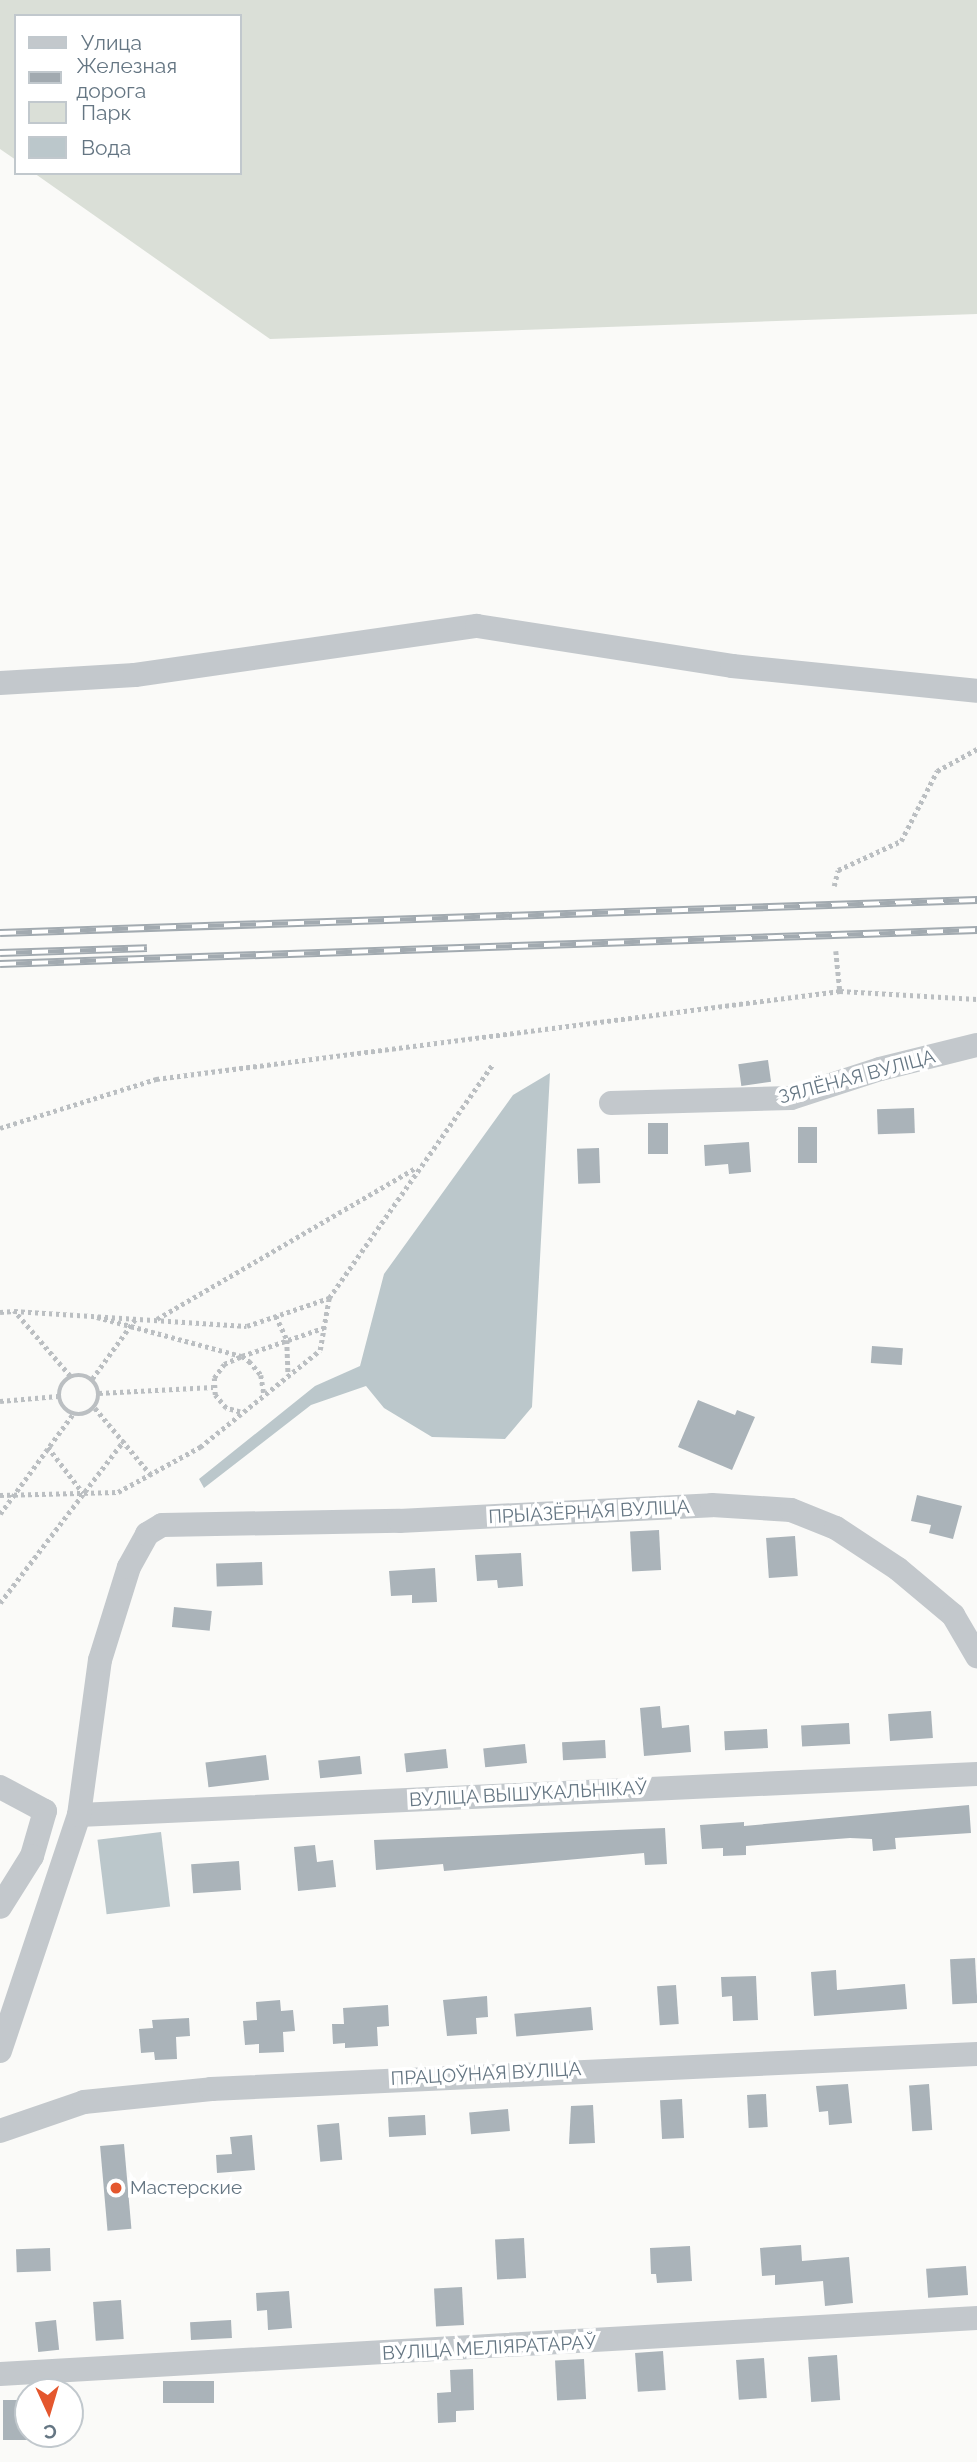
<!DOCTYPE html>
<html>
<head>
<meta charset="utf-8">
<style>
	body { margin:0 }
	#map { position:relative; width:977px; height:2462px; overflow:hidden; background:#fafaf8; font-family:Raleway,sans-serif }
	div>[style] { position:absolute }
	[style*='--x'] { left:calc(var(--x)*1px); top:calc(var(--y)*1px); width:calc(var(--w)*1px); rotate:calc(var(--a)*1deg) }
	.green>* { inset:0; background:#dadfd7 }
	.water>* { inset:0; background:#bbc7cb; transform-origin:0 0 }
	.building>* { inset:0; background:#aab3b9; transform-origin:0 0 }
	.path>* { height:4.5px; margin-top:-2.25px; transform-origin:0; background:repeating-linear-gradient(90deg,#bbbfc2 0 3.5px,transparent 0 7px) }
	.path>.ring { margin:-2.25px; padding:0; box-sizing:content-box; background:none; border:4.5px solid #bbbfc2; border-radius:50% }
	.minor>* { height:24px; margin:-12px; padding:0 12px; transform-origin:12px; border-radius:12px; background:#c3c8cc }
	.rail>* { height:8px; margin-top:-4px; transform-origin:0; background:repeating-linear-gradient(90deg,#fff 0 16px,#a2aab0 0 32px); box-sizing:border-box; border-block:2px solid #a2aab0 }
	.dots>* { width:19px; height:19px; translate:-50% -50%; box-sizing:border-box; border:4px solid #fff; border-radius:50% }
	span { translate:-50% -50%; white-space:nowrap; text-align:center; line-height:1.15; -webkit-text-stroke:7px #fff; paint-order:stroke }
	.street-label { font-size:19px; color:#657683 }
	.poi-label { font-size:19px; color:#657683 }
	.left { translate:0 -50%; text-align:left }
	.legend { position:absolute; left:14px; top:14px; width:228px; height:161px; box-sizing:border-box; background:#fff; border:2px solid #c1c8cd; margin:0; padding:9px 12px; list-style:none; font-size:21px; color:#657683 }
	.legend li { display:flex; align-items:center; gap:14px; height:35px }
	.legend b { width:35px; border:2px solid #c1c8cd }
	.north { position:absolute; left:14px; top:2378px; width:70px; height:70px; box-sizing:border-box; background:#fff; border:2px solid #c1c8cd; border-radius:50%; rotate:176deg; font-size:19px; font-weight:700; line-height:28px; text-align:center; color:#657683 }
	.north::after { content:''; display:block; margin:auto; width:24px; height:32px; background:#e4572e; clip-path:polygon(50% 0,100% 100%,50% 72%,0 100%) }
</style>
</head>
<body>
<div id="map">
	<div class="green">
		<i style="clip-path:polygon(0 0,977px 0,977px 314px,270px 339px,34px 173px,240px 173px,240px 16px,16px 16px,16px 160px,0 149px)"></i>
	</div>
	<div class="water">
		<i style="clip-path:polygon(550px 1073px,532px 1407px,505px 1439px,432px 1437px,384px 1408px,366px 1386px,311px 1405px,204px 1488px,199px 1479px,315px 1386px,360px 1366px,384px 1274px,513px 1095px)"></i>
		<i style="left:161px;top:1832px;width:75px;height:64px;rotate:83deg"></i>
	</div>
	<div class="building">
		<i style="left:768px;top:1060px;width:22px;height:30px;rotate:82deg"></i>
		<i style="left:914px;top:1108px;width:25px;height:37px;rotate:88deg"></i>
		<i style="left:648px;top:1123px;width:20px;height:31px"></i>
		<i style="left:798px;top:1127px;width:19px;height:36px"></i>
		<i style="clip-path:polygon(749px 1142px,751px 1172px,729px 1174px,728px 1164px,705px 1166px,704px 1145px)"></i>
		<i style="left:599px;top:1148px;width:35px;height:22px;rotate:88deg"></i>
		<i style="left:872px;top:1346px;width:31px;height:17px;rotate:4deg"></i>
		<i style="clip-path:polygon(698px 1400px,735px 1415px,737px 1410px,755px 1417px,732px 1470px,678px 1447px)"></i>
		<i style="clip-path:polygon(917px 1495px,962px 1506px,953px 1539px,929px 1533px,931px 1525px,911px 1521px)"></i>
		<i style="left:659px;top:1530px;width:40px;height:29px;rotate:87deg"></i>
		<i style="left:795px;top:1536px;width:40px;height:29px;rotate:86deg"></i>
		<i style="clip-path:polygon(521px 1553px,523px 1586px,498px 1588px,497px 1580px,477px 1581px,475px 1555px)"></i>
		<i style="left:262px;top:1562px;width:23px;height:46px;rotate:88deg"></i>
		<i style="clip-path:polygon(435px 1568px,437px 1602px,412px 1603px,412px 1595px,391px 1596px,389px 1571px)"></i>
		<i style="left:174px;top:1607px;width:38px;height:20px;rotate:6deg"></i>
		<i style="clip-path:polygon(660px 1706px,662px 1728px,689px 1725px,691px 1752px,644px 1756px,640px 1708px)"></i>
		<i style="left:931px;top:1711px;width:27px;height:43px;rotate:86deg"></i>
		<i style="left:849px;top:1723px;width:21px;height:48px;rotate:87deg"></i>
		<i style="left:767px;top:1729px;width:19px;height:43px;rotate:87deg"></i>
		<i style="left:605px;top:1740px;width:18px;height:43px;rotate:87deg"></i>
		<i style="left:525px;top:1744px;width:19px;height:42px;rotate:84deg"></i>
		<i style="left:446px;top:1749px;width:19px;height:42px;rotate:84deg"></i>
		<i style="left:266px;top:1755px;width:25px;height:61px;rotate:83deg"></i>
		<i style="left:360px;top:1756px;width:18px;height:42px;rotate:84deg"></i>
		<i style="clip-path:polygon(969px 1805px,971px 1833px,895px 1838px,896px 1849px,873px 1851px,872px 1839px,850px 1838px,746px 1846px,746px 1855px,723px 1856px,723px 1848px,702px 1849px,700px 1825px,744px 1822px,744px 1826px)"></i>
		<i style="clip-path:polygon(665px 1828px,667px 1864px,645px 1865px,644px 1853px,444px 1871px,443px 1864px,376px 1870px,374px 1840px)"></i>
		<i style="clip-path:polygon(315px 1845px,317px 1862px,333px 1860px,336px 1887px,298px 1891px,294px 1847px)"></i>
		<i style="left:239px;top:1861px;width:29px;height:48px;rotate:86deg"></i>
		<i style="left:975px;top:1958px;width:45px;height:25px;rotate:87deg"></i>
		<i style="clip-path:polygon(836px 1970px,837px 1990px,905px 1984px,907px 2009px,814px 2016px,811px 1972px)"></i>
		<i style="clip-path:polygon(756px 1976px,758px 2020px,733px 2021px,732px 1996px,722px 1997px,721px 1977px)"></i>
		<i style="left:676px;top:1985px;width:39px;height:19px;rotate:86deg"></i>
		<i style="clip-path:polygon(487px 1996px,488px 2017px,476px 2018px,477px 2034px,447px 2036px,443px 2000px)"></i>
		<i style="clip-path:polygon(280px 2000px,281px 2011px,293px 2010px,295px 2031px,283px 2032px,284px 2052px,259px 2053px,259px 2044px,245px 2045px,243px 2021px,257px 2020px,256px 2002px)"></i>
		<i style="clip-path:polygon(388px 2005px,389px 2026px,377px 2027px,378px 2046px,345px 2048px,345px 2043px,333px 2044px,332px 2024px,344px 2024px,343px 2008px)"></i>
		<i style="left:591px;top:2007px;width:23px;height:77px;rotate:85deg"></i>
		<i style="clip-path:polygon(189px 2018px,190px 2036px,176px 2037px,177px 2059px,155px 2060px,154px 2052px,141px 2053px,139px 2029px,153px 2028px,152px 2020px)"></i>
		<i style="clip-path:polygon(848px 2084px,852px 2123px,829px 2125px,828px 2111px,819px 2112px,816px 2086px)"></i>
		<i style="left:929px;top:2084px;width:46px;height:20px;rotate:86deg"></i>
		<i style="left:766px;top:2094px;width:33px;height:19px;rotate:87deg"></i>
		<i style="left:682px;top:2099px;width:39px;height:22px;rotate:87deg"></i>
		<i style="clip-path:polygon(593px 2105px,595px 2143px,569px 2144px,571px 2106px)"></i>
		<i style="left:508px;top:2109px;width:22px;height:39px;rotate:85deg"></i>
		<i style="left:425px;top:2115px;width:20px;height:37px;rotate:87deg"></i>
		<i style="left:339px;top:2123px;width:37px;height:22px;rotate:85deg"></i>
		<i style="clip-path:polygon(252px 2135px,255px 2170px,217px 2173px,216px 2155px,232px 2154px,230px 2137px)"></i>
		<i style="left:124px;top:2144px;width:85px;height:24px;rotate:85deg"></i>
		<i style="left:524px;top:2238px;width:40px;height:29px;rotate:87deg"></i>
		<i style="clip-path:polygon(801px 2245px,802px 2261px,849px 2257px,853px 2303px,825px 2306px,823px 2281px,775px 2285px,775px 2275px,762px 2276px,760px 2248px)"></i>
		<i style="clip-path:polygon(690px 2246px,692px 2281px,657px 2283px,656px 2274px,651px 2274px,650px 2248px)"></i>
		<i style="left:50px;top:2248px;width:23px;height:34px;rotate:88deg"></i>
		<i style="left:966px;top:2266px;width:29px;height:40px;rotate:86deg"></i>
		<i style="left:462px;top:2287px;width:38px;height:28px;rotate:87deg"></i>
		<i style="clip-path:polygon(289px 2291px,292px 2328px,268px 2330px,267px 2310px,257px 2311px,256px 2293px)"></i>
		<i style="left:121px;top:2300px;width:39px;height:28px;rotate:86deg"></i>
		<i style="left:56px;top:2320px;width:30px;height:21px;rotate:84deg"></i>
		<i style="left:231px;top:2320px;width:18px;height:41px;rotate:87deg"></i>
		<i style="left:663px;top:2351px;width:39px;height:28px;rotate:86deg"></i>
		<i style="left:837px;top:2355px;width:45px;height:29px;rotate:86deg"></i>
		<i style="left:764px;top:2358px;width:40px;height:28px;rotate:86deg"></i>
		<i style="left:584px;top:2359px;width:40px;height:29px;rotate:87deg"></i>
		<i style="clip-path:polygon(473px 2369px,474px 2410px,456px 2411px,456px 2422px,438px 2423px,437px 2393px,451px 2392px,450px 2370px)"></i>
		<i style="left:214px;top:2381px;width:22px;height:51px;rotate:90deg"></i>
		<i style="left:3px;top:2400px;width:25px;height:40px"></i>
	</div>
	<div class="path">
		<i style="--x:834;--y:886;--w:16;--a:-76"></i>
		<i style="--x:838;--y:870;--w:69;--a:-24.7"></i>
		<i style="--x:901;--y:841;--w:79;--a:-62.8"></i>
		<i style="--x:937;--y:771;--w:46;--a:-28.8"></i>
		<i style="--x:836;--y:951;--w:40;--a:84.3"></i>
		<i style="--x:0;--y:1128;--w:164;--a:-17.4"></i>
		<i style="--x:156;--y:1079;--w:690;--a:-7.33"></i>
		<i style="--x:840;--y:991;--w:137;--a:3.3"></i>
		<i style="--x:0;--y:1312;--w:14;--a:-4"></i>
		<i style="--x:276;--y:1316;--w:26;--a:65"></i>
		<i style="--x:287;--y:1340;--w:35;--a:88"></i>
		<i style="--x:97;--y:1317;--w:150;--a:15.1"></i>
		<i style="--x:242;--y:1356;--w:86;--a:-19.1"></i>
		<i style="--x:157;--y:1319;--w:299;--a:-30.3"></i>
		<i class="ring" style="left:59px;top:1375px;width:35.5px;height:35.5px"></i>
		<i style="--x:70;--y:1376;--w:86;--a:-130.7"></i>
		<i style="--x:14;--y:1311;--w:233;--a:3.7"></i>
		<i style="--x:247;--y:1326;--w:87;--a:-18.9"></i>
		<i style="--x:92;--y:1379;--w:75;--a:-54.2"></i>
		<i style="--x:99;--y:1393;--w:114;--a:-3"></i>
		<i style="--x:0;--y:1401;--w:58;--a:-4.9"></i>
		<i style="--x:95;--y:1408;--w:89;--a:50"></i>
		<i style="--x:240;--y:1412;--w:15;--a:-164"></i>
		<i style="--x:226;--y:1408;--w:17;--a:-130"></i>
		<i style="--x:215;--y:1395;--w:17;--a:-93"></i>
		<i style="--x:214;--y:1378;--w:17;--a:-54"></i>
		<i style="--x:224;--y:1364;--w:20;--a:-24"></i>
		<i style="--x:242;--y:1356;--w:9;--a:36"></i>
		<i style="--x:249;--y:1361;--w:18;--a:49"></i>
		<i style="--x:261;--y:1375;--w:19;--a:81"></i>
		<i style="--x:48;--y:1447;--w:58;--a:52.7"></i>
		<i style="--x:0;--y:1495;--w:118;--a:-1.5"></i>
		<i style="--x:118;--y:1492;--w:94;--a:-28.8"></i>
		<i style="--x:200;--y:1447;--w:154;--a:-38.9"></i>
		<i style="--x:320;--y:1350;--w:53;--a:-80.2"></i>
		<i style="--x:329;--y:1298;--w:284;--a:-55"></i>
		<i style="--x:0;--y:1514;--w:124;--a:-53.9"></i>
		<i style="--x:0;--y:1603;--w:205;--a:-52.7"></i>
	</div>
	<div class="minor">
		<i style="--x:0;--y:683;--w:135;--a:-3.4"></i>
		<i style="--x:135;--y:675;--w:345;--a:-8.2"></i>
		<i style="--x:477;--y:626;--w:258;--a:8.9"></i>
		<i style="--x:732;--y:666;--w:246;--a:5.8"></i>
		<i style="--x:611;--y:1103;--w:180;--a:-1.6"></i>
		<i style="--x:791;--y:1098;--w:94;--a:-18"></i>
		<i style="--x:880;--y:1069;--w:100;--a:-13.9"></i>
		<i style="--x:0;--y:1787;--w:51;--a:28.1"></i>
		<i style="--x:45;--y:1811;--w:47;--a:106.1"></i>
		<i style="--x:32;--y:1856;--w:60;--a:122.1"></i>
		<i style="--x:79;--y:1815;--w:899;--a:-2.61"></i>
		<i style="--x:0;--y:2051;--w:249;--a:-71.5"></i>
		<i style="--x:79;--y:1815;--w:156;--a:-82.3"></i>
		<i style="--x:100;--y:1660;--w:97;--a:-72.7"></i>
		<i style="--x:129;--y:1567;--w:38;--a:-61"></i>
		<i style="--x:147;--y:1534;--w:17;--a:-31"></i>
		<i style="--x:162;--y:1525;--w:237;--a:-1"></i>
		<i style="--x:399;--y:1521;--w:313;--a:-2.9"></i>
		<i style="--x:712;--y:1505;--w:79;--a:3.6"></i>
		<i style="--x:791;--y:1510;--w:48;--a:21.8"></i>
		<i style="--x:836;--y:1528;--w:74;--a:33.5"></i>
		<i style="--x:898;--y:1569;--w:72;--a:39.9"></i>
		<i style="--x:953;--y:1615;--w:48;--a:59.7"></i>
		<i style="--x:0;--y:2131;--w:89;--a:-19"></i>
		<i style="--x:84;--y:2102;--w:128;--a:-5.8"></i>
		<i style="--x:211;--y:2089;--w:767;--a:-2.62"></i>
		<i style="--x:0;--y:2374;--w:979;--a:-3.28"></i>
	</div>
	<div class="rail">
		<i style="--x:0;--y:933;--w:978;--a:-1.93"></i>
		<i style="--x:0;--y:953;--w:147;--a:-1.9"></i>
		<i style="--x:0;--y:964;--w:978;--a:-1.99"></i>
	</div>
	<div class="dots">
		<i style="left:116px;top:2188px;background:#e4572e"></i>
	</div>
	<div class="street-label">
		<span style="left:857px;top:1077px;rotate:-15deg">ЗЯЛЁНАЯ ВУЛІЦА</span>
		<span style="left:589px;top:1512px;rotate:-3deg">ПРЫАЗЁРНАЯ ВУЛІЦА</span>
		<span style="left:528px;top:1794px;rotate:-3deg">ВУЛІЦА ВЫШУКАЛЬНІКАЎ</span>
		<span style="left:486px;top:2074px;rotate:-3deg">ПРАЦОЎНАЯ ВУЛІЦА</span>
		<span style="left:489px;top:2348px;rotate:-3deg">ВУЛІЦА МЕЛІЯРАТАРАЎ</span>
	</div>
	<div class="poi-label">
		<span class="left" style="left:130px;top:2188px">Мастерские</span>
	</div>
	<ul class="legend">
	<li><b style="height:9px;background:#c3c8cc"></b>Улица</li>
	<li><b style="height:9px;background:#a2aab0"></b>Железная дорога</li>
	<li><b style="height:19px;background:#dadfd7"></b>Парк</li>
	<li><b style="height:19px;background:#bbc7cb"></b>Вода</li>
	</ul>
	<div class="north">С</div>
</div>
</body>
</html>
